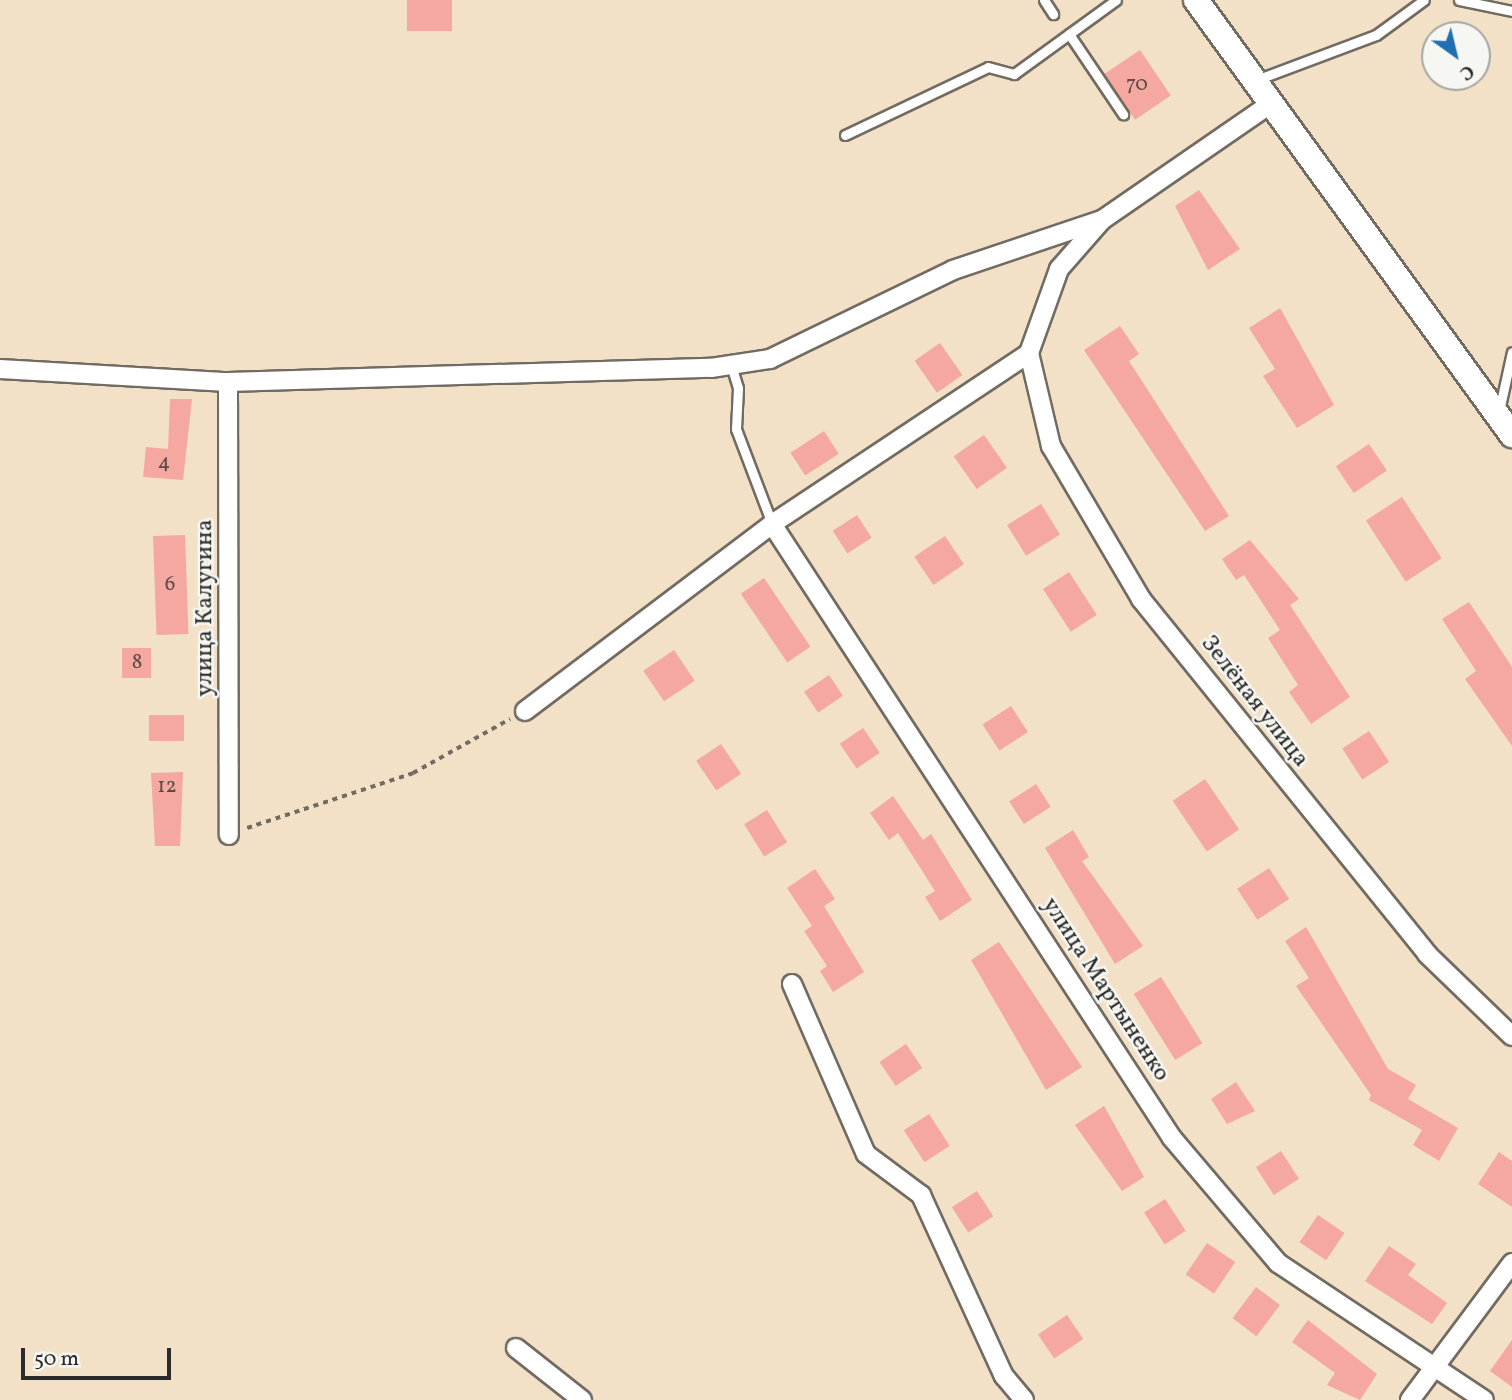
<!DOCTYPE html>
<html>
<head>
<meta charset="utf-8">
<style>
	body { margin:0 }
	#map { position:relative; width:1512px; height:1400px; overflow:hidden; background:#f2e1c7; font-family:Vollkorn,serif }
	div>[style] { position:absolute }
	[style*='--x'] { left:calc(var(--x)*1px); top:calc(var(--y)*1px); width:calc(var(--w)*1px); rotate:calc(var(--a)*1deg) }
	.building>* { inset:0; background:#f4a89f; transform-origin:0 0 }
	.path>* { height:3.5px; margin-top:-1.75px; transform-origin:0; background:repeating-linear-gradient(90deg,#716b62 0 5px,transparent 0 10px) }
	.roads { filter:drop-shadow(2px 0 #716b62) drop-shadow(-2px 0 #716b62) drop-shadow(0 2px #716b62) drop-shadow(0 -2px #716b62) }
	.lane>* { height:9px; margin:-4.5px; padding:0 4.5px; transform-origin:4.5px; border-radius:4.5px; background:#fff }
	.street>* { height:18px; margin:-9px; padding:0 9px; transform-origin:9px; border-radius:9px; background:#fff }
	.secondary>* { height:24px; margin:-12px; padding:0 12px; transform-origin:12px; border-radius:12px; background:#fff }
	span { translate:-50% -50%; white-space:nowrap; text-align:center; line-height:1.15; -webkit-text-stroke:5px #f6f6f2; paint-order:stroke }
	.number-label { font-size:21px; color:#5d4a48 }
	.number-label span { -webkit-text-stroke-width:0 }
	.street-label { font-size:24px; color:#2b2b2b }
	.north { position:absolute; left:1421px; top:21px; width:70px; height:70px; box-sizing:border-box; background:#f6f6f2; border:2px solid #a5a5a2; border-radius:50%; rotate:146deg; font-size:19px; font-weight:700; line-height:28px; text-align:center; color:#2b2b2b }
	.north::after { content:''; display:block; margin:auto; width:24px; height:32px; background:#1f6fb2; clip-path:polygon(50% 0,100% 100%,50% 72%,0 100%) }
	.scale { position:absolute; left:21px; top:1348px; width:150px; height:32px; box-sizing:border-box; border:4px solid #2b2b2b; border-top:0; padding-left:9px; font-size:21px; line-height:24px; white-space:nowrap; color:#2b2b2b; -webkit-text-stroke:5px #f6f6f2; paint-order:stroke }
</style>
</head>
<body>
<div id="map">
	<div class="building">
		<i style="left:407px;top:0;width:45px;height:31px"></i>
		<i style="left:1140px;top:50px;width:55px;height:43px;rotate:56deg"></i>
		<i style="clip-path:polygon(1199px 190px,1240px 249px,1208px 270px,1175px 206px)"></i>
		<i style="clip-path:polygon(1280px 308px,1334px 405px,1297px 428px,1263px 376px,1275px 369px,1249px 328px)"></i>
		<i style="clip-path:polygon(1120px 326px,1139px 354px,1129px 361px,1229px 516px,1205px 531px,1084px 350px)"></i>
		<i style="left:940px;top:343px;width:39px;height:31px;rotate:55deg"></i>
		<i style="clip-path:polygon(170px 399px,192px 399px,183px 480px,143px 477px,146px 447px,168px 449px)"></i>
		<i style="left:824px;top:431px;width:27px;height:40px;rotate:57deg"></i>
		<i style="left:984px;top:435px;width:40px;height:37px;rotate:55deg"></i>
		<i style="left:1369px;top:444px;width:32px;height:40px;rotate:56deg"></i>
		<i style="left:1402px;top:497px;width:73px;height:43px;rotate:57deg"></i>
		<i style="left:1041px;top:504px;width:36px;height:40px;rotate:58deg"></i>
		<i style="left:857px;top:515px;width:27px;height:29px;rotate:57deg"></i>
		<i style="left:185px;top:535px;width:99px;height:32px;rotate:88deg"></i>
		<i style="left:945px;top:536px;width:34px;height:37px;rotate:56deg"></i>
		<i style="clip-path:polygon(1250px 540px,1299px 599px,1290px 605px,1350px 697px,1311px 724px,1289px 692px,1298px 685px,1268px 638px,1280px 630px,1244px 575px,1236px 580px,1222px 559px)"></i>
		<i style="left:1069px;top:572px;width:51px;height:31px;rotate:57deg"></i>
		<i style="left:764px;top:578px;width:83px;height:28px;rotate:56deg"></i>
		<i style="clip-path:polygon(1469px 602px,1512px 667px,1512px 746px,1465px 679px,1476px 671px,1442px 619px)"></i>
		<i style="left:122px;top:648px;width:29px;height:30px"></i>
		<i style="left:674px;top:650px;width:37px;height:37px;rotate:56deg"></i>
		<i style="left:829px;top:675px;width:25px;height:30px;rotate:56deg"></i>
		<i style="left:1011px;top:706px;width:31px;height:34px;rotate:57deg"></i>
		<i style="left:149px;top:715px;width:35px;height:26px"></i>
		<i style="left:863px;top:728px;width:30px;height:28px;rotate:56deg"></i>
		<i style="left:1369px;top:731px;width:37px;height:32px;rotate:57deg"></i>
		<i style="left:721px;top:744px;width:36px;height:30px;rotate:56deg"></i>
		<i style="clip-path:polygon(183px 772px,180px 846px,155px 846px,151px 773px)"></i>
		<i style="left:1205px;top:779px;width:61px;height:39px;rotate:56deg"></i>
		<i style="left:1036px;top:784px;width:27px;height:32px;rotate:57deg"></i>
		<i style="clip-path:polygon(893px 796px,923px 840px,931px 834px,972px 900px,940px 921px,925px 897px,935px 891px,898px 833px,889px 840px,870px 813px)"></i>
		<i style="left:767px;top:810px;width:38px;height:27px;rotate:58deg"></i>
		<i style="clip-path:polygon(1073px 830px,1089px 857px,1082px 861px,1143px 946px,1115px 964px,1045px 848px)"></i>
		<i style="left:1269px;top:868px;width:37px;height:38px;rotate:57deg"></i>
		<i style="clip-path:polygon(815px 869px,835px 899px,824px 906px,864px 972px,833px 992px,820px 971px,827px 966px,804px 931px,812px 926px,787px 888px)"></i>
		<i style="clip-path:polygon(1306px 927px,1388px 1069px,1416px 1085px,1408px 1099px,1458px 1128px,1439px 1161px,1413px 1145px,1422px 1130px,1369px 1100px,1371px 1095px,1296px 986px,1309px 978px,1285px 941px)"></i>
		<i style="clip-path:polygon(999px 942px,1082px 1067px,1046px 1090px,971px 960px)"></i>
		<i style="left:1161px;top:977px;width:78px;height:32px;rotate:58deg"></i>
		<i style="left:906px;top:1044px;width:29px;height:32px;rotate:56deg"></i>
		<i style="clip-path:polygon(1236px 1082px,1255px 1111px,1227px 1124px,1211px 1099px)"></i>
		<i style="clip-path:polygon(1104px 1106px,1144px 1177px,1122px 1191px,1075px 1125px)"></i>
		<i style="left:929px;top:1114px;width:38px;height:30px;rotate:57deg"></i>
		<i style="left:1281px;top:1151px;width:33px;height:30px;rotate:57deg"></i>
		<i style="clip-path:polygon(1499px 1152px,1512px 1161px,1512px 1207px,1478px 1184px)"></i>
		<i style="left:977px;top:1191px;width:30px;height:30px;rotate:57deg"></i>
		<i style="left:1165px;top:1199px;width:38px;height:25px;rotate:57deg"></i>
		<i style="left:1318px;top:1215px;width:32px;height:33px;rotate:34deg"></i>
		<i style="left:1207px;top:1243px;width:34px;height:38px;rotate:34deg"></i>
		<i style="clip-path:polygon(1389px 1246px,1416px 1264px,1408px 1275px,1447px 1303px,1432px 1324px,1365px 1281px)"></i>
		<i style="left:1256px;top:1287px;width:30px;height:39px;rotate:37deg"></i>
		<i style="left:1067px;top:1315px;width:29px;height:35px;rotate:56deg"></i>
		<i style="clip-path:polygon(1308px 1320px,1377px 1374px,1360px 1400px,1327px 1385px,1335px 1373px,1292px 1342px)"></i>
		<i style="clip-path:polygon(1512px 1340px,1512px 1387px,1490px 1371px)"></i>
	</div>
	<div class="path">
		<i style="--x:247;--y:828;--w:175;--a:-18.3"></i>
		<i style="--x:413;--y:773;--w:111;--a:-29.1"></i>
	</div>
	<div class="roads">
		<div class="lane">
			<i style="--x:1044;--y:0;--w:17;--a:57"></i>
			<i style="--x:1459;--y:0;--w:54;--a:11.7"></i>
			<i style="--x:1069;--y:34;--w:97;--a:56"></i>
			<i style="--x:1256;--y:80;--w:128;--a:-20.6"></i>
			<i style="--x:1376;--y:35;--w:59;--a:-36.1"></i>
			<i style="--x:845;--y:135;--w:158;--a:-25.4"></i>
			<i style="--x:988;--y:67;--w:27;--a:15"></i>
			<i style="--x:1014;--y:74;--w:126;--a:-36"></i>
			<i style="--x:731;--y:365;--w:24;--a:73"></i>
			<i style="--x:738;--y:388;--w:41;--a:92.8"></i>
			<i style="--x:736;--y:429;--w:102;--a:69.2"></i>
			<i style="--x:1499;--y:411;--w:60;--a:-77.6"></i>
		</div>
		<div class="street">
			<i style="--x:1029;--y:353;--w:96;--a:76.7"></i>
			<i style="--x:1051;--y:446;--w:178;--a:59.5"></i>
			<i style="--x:1141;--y:599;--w:456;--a:51.1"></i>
			<i style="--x:1427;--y:954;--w:118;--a:44"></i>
			<i style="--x:0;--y:369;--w:228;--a:3.3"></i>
			<i style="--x:228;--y:382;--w:483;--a:-1.7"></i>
			<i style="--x:711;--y:368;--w:60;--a:-8.7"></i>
			<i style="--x:770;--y:359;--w:203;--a:-25.9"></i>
			<i style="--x:953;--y:270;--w:157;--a:-18.6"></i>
			<i style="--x:228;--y:382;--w:453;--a:89.9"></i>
			<i style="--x:772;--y:524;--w:733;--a:56.92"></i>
			<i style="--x:1172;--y:1138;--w:164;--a:49.7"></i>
			<i style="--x:1278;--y:1263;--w:247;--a:33.6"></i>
			<i style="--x:525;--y:711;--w:310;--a:-37.1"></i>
			<i style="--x:772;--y:524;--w:309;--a:-33.6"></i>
			<i style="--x:1029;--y:353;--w:89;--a:-70.3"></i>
			<i style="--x:1059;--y:269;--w:65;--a:-48.7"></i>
			<i style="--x:1102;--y:220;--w:204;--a:-34.6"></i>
			<i style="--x:792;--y:984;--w:185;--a:66.5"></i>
			<i style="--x:866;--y:1154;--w:69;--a:36.7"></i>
			<i style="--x:921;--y:1195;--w:199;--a:65.4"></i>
			<i style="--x:1004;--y:1376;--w:31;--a:50"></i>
			<i style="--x:516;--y:1348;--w:84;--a:38.2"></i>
			<i style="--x:1410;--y:1400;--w:171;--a:-53.3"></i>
		</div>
		<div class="secondary">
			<i style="--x:1196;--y:0;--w:538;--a:54"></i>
		</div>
	</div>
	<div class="number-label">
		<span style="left:1137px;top:85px">70</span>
		<span style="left:164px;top:463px">4</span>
		<span style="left:170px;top:585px">6</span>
		<span style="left:137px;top:663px">8</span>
		<span style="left:167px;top:787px">12</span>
	</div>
	<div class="street-label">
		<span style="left:206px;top:608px;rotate:-90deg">улица Калугина</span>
		<span style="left:1254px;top:702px;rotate:52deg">Зелёная улица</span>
		<span style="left:1105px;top:990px;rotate:57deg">улица Мартыненко</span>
	</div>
	<div class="north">С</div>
	<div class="scale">50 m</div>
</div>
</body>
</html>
